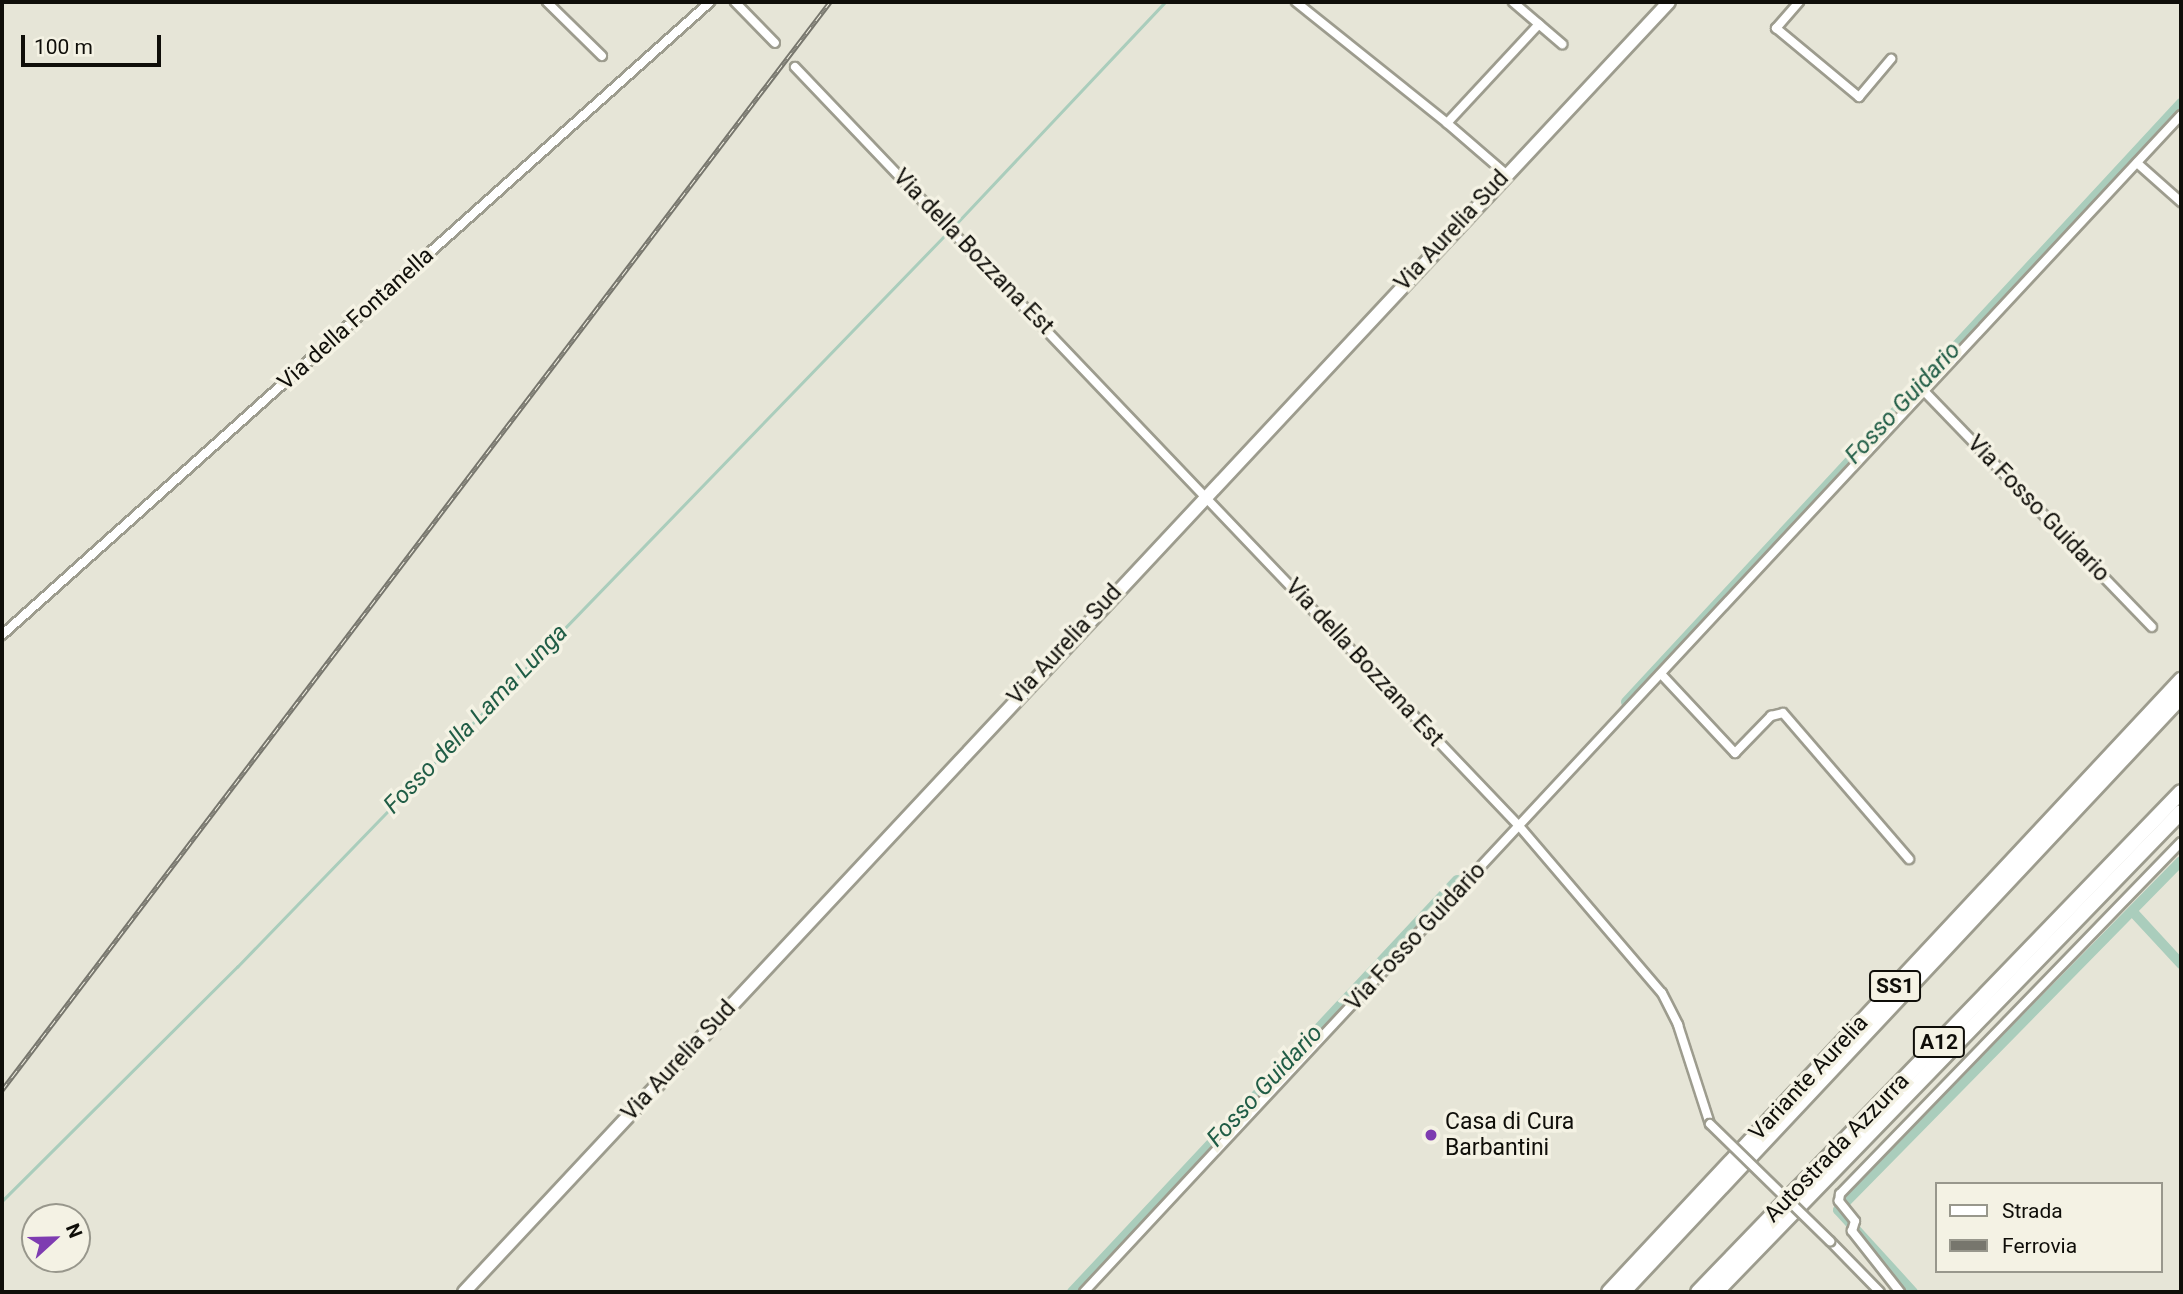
<!DOCTYPE html>
<html>
<head>
<meta charset="utf-8">
<style>
	body { margin:0 }
	#map { position:relative; width:2183px; height:1294px; overflow:hidden; background:#e6e5d7; font-family:Roboto,sans-serif }
	div>[style] { position:absolute }
	[style*='--x'] { left:calc(var(--x)*1px); top:calc(var(--y)*1px); width:calc(var(--w)*1px); rotate:calc(var(--a)*1deg) }
	.stream>* { height:2.5px; margin:-1.25px; padding:0 1.25px; transform-origin:1.25px; border-radius:1.25px; background:#aacdbc }
	.canal>* { height:10px; margin:-5px; padding:0 5px; transform-origin:5px; border-radius:5px; background:#aacdbc }
	.roads { filter:drop-shadow(2px 0 #9d9c8e) drop-shadow(-2px 0 #9d9c8e) drop-shadow(0 2px #9d9c8e) drop-shadow(0 -2px #9d9c8e) }
	.street>* { height:8px; margin:-4px; padding:0 4px; transform-origin:4px; border-radius:4px; background:#fff }
	.secondary>* { height:12px; margin:-6px; padding:0 6px; transform-origin:6px; border-radius:6px; background:#fff }
	.highway>* { height:14px; margin:-7px; padding:0 7px; transform-origin:7px; border-radius:7px; background:#fff }
	.rail>* { height:5px; margin-top:-2.5px; transform-origin:0; background:repeating-linear-gradient(90deg,#f4f2e4 0 8px,#77766d 0 16px); box-sizing:border-box; border-block:2px solid #77766d }
	.bridges { filter:drop-shadow(2px 0 #9d9c8e) drop-shadow(-2px 0 #9d9c8e) drop-shadow(0 2px #9d9c8e) drop-shadow(0 -2px #9d9c8e) }
	.street-bridge>* { height:8px; margin:-4px; padding:0 4px; transform-origin:4px; border-radius:4px; background:#fff }
	.dots>* { width:19px; height:19px; translate:-50% -50%; box-sizing:border-box; border:4px solid #f4f2e4; border-radius:50% }
	span { translate:-50% -50%; white-space:nowrap; text-align:center; line-height:1.15; -webkit-text-stroke:7px #f4f2e4; paint-order:stroke }
	.shield-label span { padding:2px 5px; background:#f4f2e4; border:2px solid; border-radius:5px; -webkit-text-stroke-width:0 }
	.shield-label { font-size:21px; color:#0f0e09; font-weight:700 }
	.street-label { font-size:23px; color:#0f0e09 }
	.poi-label { font-size:23px; color:#0f0e09 }
	.left { translate:0 -50%; text-align:left }
	.water-label { font-size:24px; color:#205d46; font-style:italic }
	.frame { position:absolute; inset:0; border:4px solid #0f0e09; pointer-events:none }
	.legend { position:absolute; left:1935px; top:1182px; width:228px; height:91px; box-sizing:border-box; background:#f4f2e4; border:2px solid #98978c; margin:0; padding:9px 12px; list-style:none; font-size:21px; color:#0f0e09 }
	.legend li { display:flex; align-items:center; gap:14px; height:35px }
	.legend b { width:35px; border:2px solid #98978c }
	.north { position:absolute; left:21px; top:1203px; width:70px; height:70px; box-sizing:border-box; background:#f4f2e4; border:2px solid #98978c; border-radius:50%; rotate:68deg; font-size:19px; font-weight:700; line-height:28px; text-align:center; color:#0f0e09 }
	.north::after { content:''; display:block; margin:auto; width:24px; height:32px; background:#7e3cb1; clip-path:polygon(50% 0,100% 100%,50% 72%,0 100%) }
	.scale { position:absolute; left:21px; top:35px; width:140px; height:32px; box-sizing:border-box; border:4px solid #0f0e09; border-top:0; padding-left:9px; font-size:21px; line-height:24px; white-space:nowrap; color:#0f0e09; -webkit-text-stroke:5px #f4f2e4; paint-order:stroke }
</style>
</head>
<body>
<div id="map">
	<div class="stream">
		<i style="--x:954;--y:226;--w:308;--a:-46.7"></i>
		<i style="--x:2;--y:1201;--w:332;--a:-44.9"></i>
		<i style="--x:237;--y:967;--w:1021;--a:-45.95"></i>
	</div>
	<div class="canal">
		<i style="--x:1626;--y:702;--w:817;--a:-47.18"></i>
		<i style="--x:2133;--y:912;--w:71;--a:47.3"></i>
		<i style="--x:1072;--y:1292;--w:564;--a:-46.94"></i>
		<i style="--x:1913;--y:1292;--w:111;--a:-132.4"></i>
		<i style="--x:1838;--y:1210;--w:489;--a:-45.5"></i>
	</div>
	<div class="roads">
		<div class="street">
			<i style="--x:547;--y:2;--w:77;--a:44.5"></i>
			<i style="--x:735;--y:2;--w:57;--a:45.7"></i>
			<i style="--x:1296;--y:2;--w:193;--a:38.7"></i>
			<i style="--x:1513;--y:2;--w:65;--a:40.6"></i>
			<i style="--x:1799;--y:2;--w:35;--a:131"></i>
			<i style="--x:1776;--y:28;--w:108;--a:39.7"></i>
			<i style="--x:1859;--y:97;--w:50;--a:-49.9"></i>
			<i style="--x:795;--y:67;--w:1050;--a:46.35"></i>
			<i style="--x:1520;--y:827;--w:218;--a:49.5"></i>
			<i style="--x:1662;--y:993;--w:36;--a:63"></i>
			<i style="--x:1678;--y:1025;--w:104;--a:72.1"></i>
			<i style="--x:2137;--y:163;--w:59;--a:41.6"></i>
			<i style="--x:1506;--y:174;--w:78;--a:-139.2"></i>
			<i style="--x:1447;--y:123;--w:135;--a:-47.1"></i>
			<i style="--x:1924;--y:391;--w:328;--a:46"></i>
			<i style="--x:2;--y:635;--w:950;--a:-41.8"></i>
			<i style="--x:1662;--y:675;--w:107;--a:46.9"></i>
			<i style="--x:1735;--y:753;--w:52;--a:-45.8"></i>
			<i style="--x:1771;--y:716;--w:12;--a:-14"></i>
			<i style="--x:1783;--y:713;--w:193;--a:49.2"></i>
			<i style="--x:1830;--y:1241;--w:71;--a:45.6"></i>
			<i style="--x:1084;--y:1292;--w:1609;--a:-47.01"></i>
			<i style="--x:1900;--y:1292;--w:78;--a:-128.2"></i>
			<i style="--x:1852;--y:1231;--w:10;--a:-73"></i>
			<i style="--x:1855;--y:1221;--w:26;--a:-129"></i>
			<i style="--x:1839;--y:1201;--w:7;--a:-82"></i>
			<i style="--x:1840;--y:1194;--w:490;--a:-45.9"></i>
		</div>
		<div class="secondary">
			<i style="--x:464;--y:1292;--w:1765;--a:-46.95"></i>
		</div>
		<div class="highway">
			<i style="--x:1609;--y:1292;--w:838;--a:-46.93"></i>
			<i style="--x:1623;--y:1292;--w:816;--a:-46.84"></i>
			<i style="--x:1698;--y:1292;--w:695;--a:-45.99"></i>
			<i style="--x:1716;--y:1292;--w:668;--a:-45.91"></i>
		</div>
	</div>
	<div class="rail">
		<i style="--x:2;--y:1090;--w:1367;--a:-52.73"></i>
	</div>
	<div class="bridges">
		<div class="street-bridge">
			<i style="--x:1710;--y:1124;--w:168;--a:44.3"></i>
		</div>
	</div>
	<div class="dots">
		<i style="left:1431px;top:1135px;background:#7e3cb1"></i>
	</div>
	<div class="shield-label">
		<span style="left:1895px;top:986px">SS1</span>
		<span style="left:1939px;top:1042px">A12</span>
	</div>
	<div class="street-label">
		<span style="left:1452px;top:231px;rotate:-47deg">Via Aurelia Sud</span>
		<span style="left:973px;top:252px;rotate:46deg">Via della Bozzana Est</span>
		<span style="left:356px;top:319px;rotate:-42deg">Via della Fontanella</span>
		<span style="left:2038px;top:509px;rotate:46deg">Via Fosso Guidario</span>
		<span style="left:1065px;top:645px;rotate:-47deg">Via Aurelia Sud</span>
		<span style="left:1364px;top:663px;rotate:47deg">Via della Bozzana Est</span>
		<span style="left:1416px;top:937px;rotate:-47deg">Via Fosso Guidario</span>
		<span style="left:679px;top:1061px;rotate:-47deg">Via Aurelia Sud</span>
		<span style="left:1809px;top:1078px;rotate:-47deg">Variante Aurelia</span>
		<span style="left:1837px;top:1148px;rotate:-46deg">Autostrada Azzurra</span>
	</div>
	<div class="poi-label">
		<span class="left" style="left:1445px;top:1135px">Casa di Cura<br>Barbantini</span>
	</div>
	<div class="water-label">
		<span style="left:1903px;top:403px;rotate:-47deg">Fosso Guidario</span>
		<span style="left:476px;top:719px;rotate:-46deg">Fosso della Lama Lunga</span>
		<span style="left:1265px;top:1086px;rotate:-47deg">Fosso Guidario</span>
	</div>
	<div class="frame"></div>
	<ul class="legend">
	<li><b style="height:9px;background:#fff"></b>Strada</li>
	<li><b style="height:9px;background:#77766d"></b>Ferrovia</li>
	</ul>
	<div class="north">N</div>
	<div class="scale">100 m</div>
</div>
</body>
</html>
